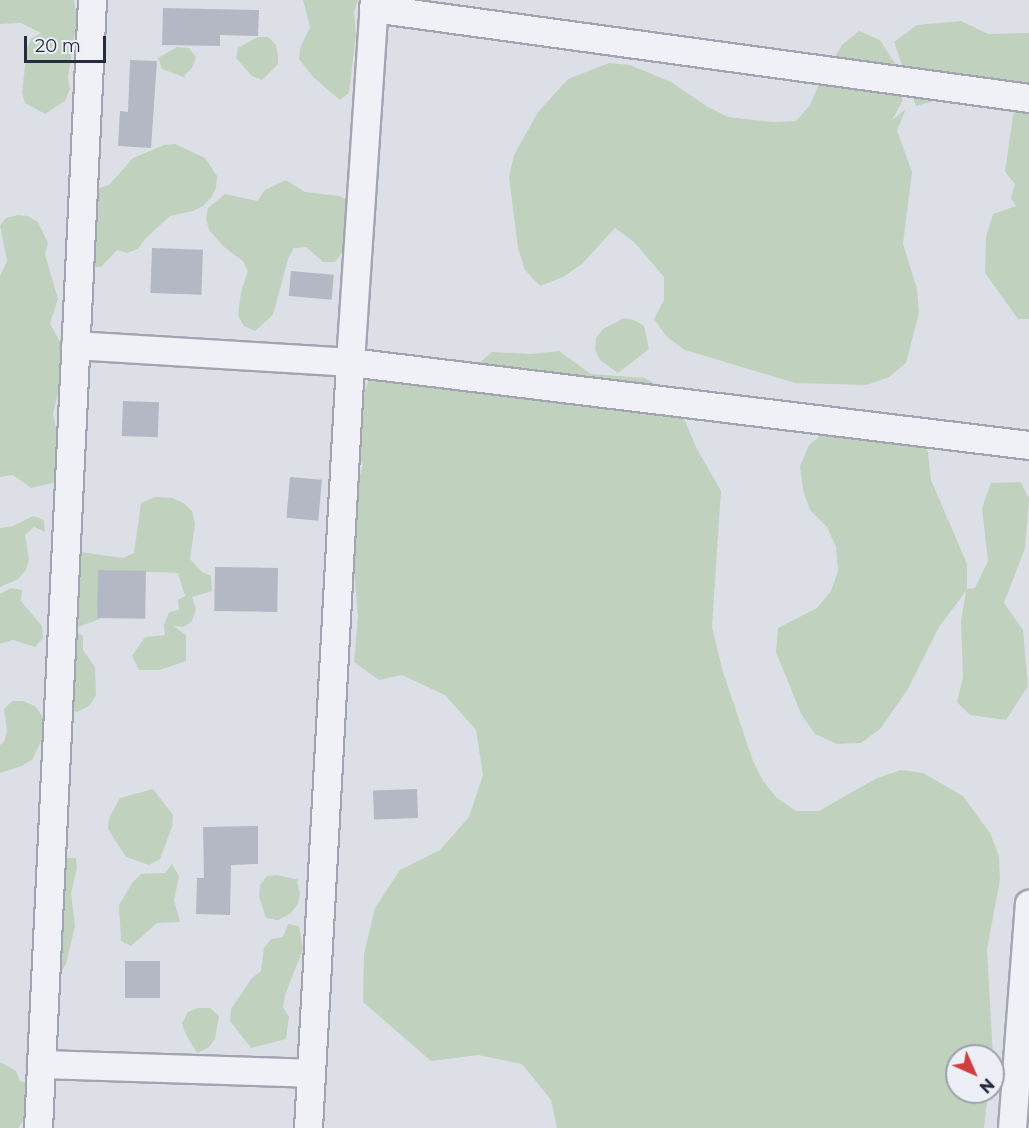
<!DOCTYPE html>
<html>
<head>
<meta charset="utf-8">
<style>
	body { margin:0 }
	#map { position:relative; width:1029px; height:1128px; overflow:hidden; background:#dddfe7; font-family:Montserrat,sans-serif }
	div>[style] { position:absolute }
	[style*='--x'] { left:calc(var(--x)*1px); top:calc(var(--y)*1px); width:calc(var(--w)*1px); rotate:calc(var(--a)*1deg) }
	.green>* { inset:0; background:#c0d2be }
	.building>* { inset:0; background:#b4b8c4; transform-origin:0 0 }
	.roads { filter:drop-shadow(2px 0 #a2a5b1) drop-shadow(-2px 0 #a2a5b1) drop-shadow(0 2px #a2a5b1) drop-shadow(0 -2px #a2a5b1) }
	.minor>* { height:27px; margin:-13.5px; padding:0 13.5px; transform-origin:13.5px; border-radius:13.5px; background:#f0f1f6 }
	span { translate:-50% -50%; white-space:nowrap; text-align:center; line-height:1.15; -webkit-text-stroke:6px #eceff5; paint-order:stroke }
	.north { position:absolute; left:945px; top:1044px; width:60px; height:60px; box-sizing:border-box; background:#eceff5; border:2px solid #9da1ac; border-radius:50%; rotate:135deg; font-size:16px; font-weight:700; line-height:24px; text-align:center; color:#262b3e }
	.north::after { content:''; display:block; margin:auto; width:21px; height:27px; background:#d33c3c; clip-path:polygon(50% 0,100% 100%,50% 72%,0 100%) }
	.scale { position:absolute; left:24px; top:36px; width:82px; height:27px; box-sizing:border-box; border:3px solid #262b3e; border-top:0; padding-left:8px; font-size:18px; line-height:21px; white-space:nowrap; color:#262b3e; -webkit-text-stroke:4px #eceff5; paint-order:stroke }
</style>
</head>
<body>
<div id="map">
	<div class="green">
		<i style="clip-path:polygon(0 0,74px 0,77px 18px,68px 77px,70px 89px,65px 101px,45px 114px,25px 103px,22px 93px,27px 49px,31px 39px,41px 33px,21px 23px,0 24px)"></i>
		<i style="clip-path:polygon(303px 0,358px 0,354px 11px,356px 35px,349px 93px,340px 100px,313px 77px,299px 59px,300px 48px,310px 27px)"></i>
		<i style="clip-path:polygon(961px 21px,988px 34px,1029px 33px,1029px 319px,1018px 319px,985px 273px,986px 237px,993px 214px,1016px 206px,1011px 198px,1015px 184px,1005px 172px,1014px 109px,969px 100px,962px 105px,944px 98px,916px 106px,894px 42px,917px 25px)"></i>
		<i style="clip-path:polygon(859px 31px,880px 40px,904px 78px,902px 102px,892px 120px,906px 109px,897px 130px,912px 172px,903px 244px,917px 289px,919px 313px,906px 363px,889px 377px,867px 385px,795px 383px,685px 350px,667px 337px,654px 319px,664px 300px,664px 277px,634px 242px,615px 228px,582px 264px,563px 277px,540px 286px,525px 270px,518px 248px,509px 177px,514px 155px,538px 112px,568px 79px,609px 63px,630px 65px,671px 82px,708px 107px,728px 117px,774px 122px,796px 121px,810px 105px,819px 84px,842px 45px)"></i>
		<i style="clip-path:polygon(258px 37px,268px 37px,276px 45px,278px 56px,278px 64px,262px 80px,252px 76px,236px 58px,238px 48px)"></i>
		<i style="clip-path:polygon(177px 47px,189px 48px,196px 57px,192px 68px,184px 76px,186px 78px,162px 69px,158px 58px)"></i>
		<i style="clip-path:polygon(175px 144px,205px 158px,217px 176px,216px 188px,211px 198px,203px 206px,193px 211px,170px 216px,145px 239px,138px 249px,127px 253px,117px 250px,101px 267px,90px 267px,81px 202px,99px 188px,109px 185px,133px 158px,164px 145px)"></i>
		<i style="clip-path:polygon(286px 180px,305px 192px,339px 196px,349px 201px,348px 244px,335px 262px,323px 262px,306px 247px,294px 248px,288px 259px,273px 315px,255px 331px,244px 326px,238px 315px,241px 292px,248px 271px,243px 261px,224px 247px,209px 230px,206px 219px,208px 208px,225px 194px,257px 201px,265px 190px)"></i>
		<i style="clip-path:polygon(18px 215px,28px 216px,38px 222px,48px 243px,45px 254px,58px 299px,50px 323px,61px 344px,64px 367px,53px 414px,63px 461px,53px 483px,31px 488px,13px 475px,0 477px,0 276px,7px 261px,0 226px,6px 218px)"></i>
		<i style="clip-path:polygon(624px 318px,634px 320px,644px 326px,649px 349px,618px 373px,600px 360px,595px 350px,596px 338px,603px 329px)"></i>
		<i style="clip-path:polygon(559px 351px,591px 374px,645px 378px,673px 393px,697px 449px,721px 491px,712px 627px,723px 672px,753px 761px,763px 781px,777px 798px,796px 811px,819px 811px,877px 778px,901px 770px,923px 773px,963px 796px,990px 833px,999px 856px,1000px 880px,987px 949px,993px 1056px,957px 1056px,957px 1092px,988px 1092px,984px 1128px,557px 1128px,551px 1100px,522px 1064px,478px 1055px,431px 1061px,363px 1002px,364px 954px,375px 908px,400px 870px,440px 850px,469px 817px,483px 775px,476px 730px,445px 695px,402px 675px,379px 680px,354px 662px,358px 617px,354px 569px,355px 494px,363px 464px,354px 446px,362px 400px,373px 367px,470px 371px,492px 352px,531px 354px)"></i>
		<i style="clip-path:polygon(826px 431px,912px 433px,928px 452px,931px 480px,967px 564px,967px 589px,975px 588px,988px 561px,982px 508px,991px 483px,1021px 482px,1029px 499px,1025px 548px,1004px 603px,1023px 630px,1028px 686px,1006px 720px,970px 715px,957px 702px,963px 677px,961px 621px,966px 591px,939px 627px,908px 689px,880px 729px,861px 743px,837px 744px,815px 734px,801px 714px,776px 652px,778px 628px,817px 608px,831px 591px,838px 571px,836px 547px,827px 527px,810px 510px,803px 490px,800px 466px,809px 445px)"></i>
		<i style="clip-path:polygon(155px 497px,173px 498px,185px 504px,192px 511px,195px 524px,190px 559px,202px 572px,211px 576px,212px 591px,192px 597px,196px 609px,192px 621px,184px 627px,174px 626px,186px 635px,186px 661px,160px 670px,139px 670px,132px 656px,145px 637px,165px 635px,164px 625px,169px 612px,179px 610px,178px 600px,185px 596px,178px 573px,98px 570px,100px 619px,75px 628px,73px 547px,80px 552px,123px 558px,134px 553px,141px 503px)"></i>
		<i style="clip-path:polygon(33px 516px,44px 520px,45px 532px,34px 527px,25px 535px,29px 559px,26px 570px,18px 579px,0 587px,0 528px,13px 526px)"></i>
		<i style="clip-path:polygon(11px 588px,22px 590px,21px 601px,42px 626px,43px 638px,35px 647px,13px 640px,0 644px,0 594px)"></i>
		<i style="clip-path:polygon(73px 629px,83px 636px,83px 650px,95px 667px,96px 696px,89px 706px,77px 712px,62px 706px)"></i>
		<i style="clip-path:polygon(12px 701px,23px 701px,35px 706px,43px 717px,42px 739px,32px 760px,22px 766px,0 773px,0 745px,4px 742px,7px 732px,4px 709px)"></i>
		<i style="clip-path:polygon(153px 789px,173px 815px,172px 827px,160px 859px,149px 865px,126px 857px,108px 829px,109px 818px,120px 798px)"></i>
		<i style="clip-path:polygon(63px 858px,76px 858px,77px 868px,71px 893px,75px 926px,66px 964px,58px 977px)"></i>
		<i style="clip-path:polygon(172px 864px,179px 876px,174px 900px,180px 922px,157px 923px,131px 946px,121px 941px,119px 905px,132px 883px,141px 874px,165px 873px)"></i>
		<i style="clip-path:polygon(277px 875px,299px 880px,297px 882px,300px 893px,298px 904px,290px 914px,278px 920px,266px 918px,259px 896px,260px 885px,267px 876px)"></i>
		<i style="clip-path:polygon(288px 924px,299px 926px,303px 949px,285px 995px,283px 1007px,289px 1017px,286px 1039px,251px 1048px,230px 1021px,231px 1009px,252px 978px,261px 971px,264px 948px,271px 939px,283px 937px)"></i>
		<i style="clip-path:polygon(198px 1008px,210px 1008px,219px 1016px,215px 1039px,208px 1048px,197px 1053px,185px 1033px,182px 1023px,188px 1012px)"></i>
		<i style="clip-path:polygon(0 1062px,16px 1071px,20px 1081px,28px 1083px,35px 1105px,18px 1128px,0 1128px)"></i>
	</div>
	<div class="building">
		<i style="clip-path:polygon(163px 8px,259px 10px,258px 36px,220px 35px,220px 46px,162px 45px)"></i>
		<i style="clip-path:polygon(130px 60px,157px 61px,151px 148px,118px 146px,120px 111px,128px 112px)"></i>
		<i style="left:152px;top:248px;width:51px;height:45px;rotate:2deg"></i>
		<i style="left:291px;top:271px;width:43px;height:25px;rotate:5deg"></i>
		<i style="left:123px;top:401px;width:36px;height:35px;rotate:2deg"></i>
		<i style="left:290px;top:477px;width:32px;height:41px;rotate:5deg"></i>
		<i style="left:278px;top:568px;width:44px;height:63px;rotate:91deg"></i>
		<i style="left:98px;top:570px;width:48px;height:48px;rotate:1deg"></i>
		<i style="left:417px;top:789px;width:29px;height:44px;rotate:88deg"></i>
		<i style="clip-path:polygon(258px 826px,258px 864px,231px 865px,230px 915px,196px 914px,197px 878px,204px 878px,203px 827px)"></i>
		<i style="left:160px;top:961px;width:37px;height:35px;rotate:90deg"></i>
	</div>
	<div class="roads">
		<div class="minor">
			<i style="--x:373;--y:8;--w:662;--a:7.81"></i>
			<i style="--x:75;--y:345;--w:276;--a:3.5"></i>
			<i style="--x:350;--y:362;--w:684;--a:6.97"></i>
			<i style="--x:41;--y:1064;--w:269;--a:1.9"></i>
			<i style="--x:38;--y:1128;--w:1129;--a:-87.26"></i>
			<i style="--x:308;--y:1128;--w:767;--a:-86.86"></i>
			<i style="--x:350;--y:362;--w:363;--a:-86.2"></i>
			<i style="--x:1012;--y:1128;--w:225;--a:-85.7"></i>
		</div>
	</div>
	<div class="north">N</div>
	<div class="scale">20 m</div>
</div>
</body>
</html>
